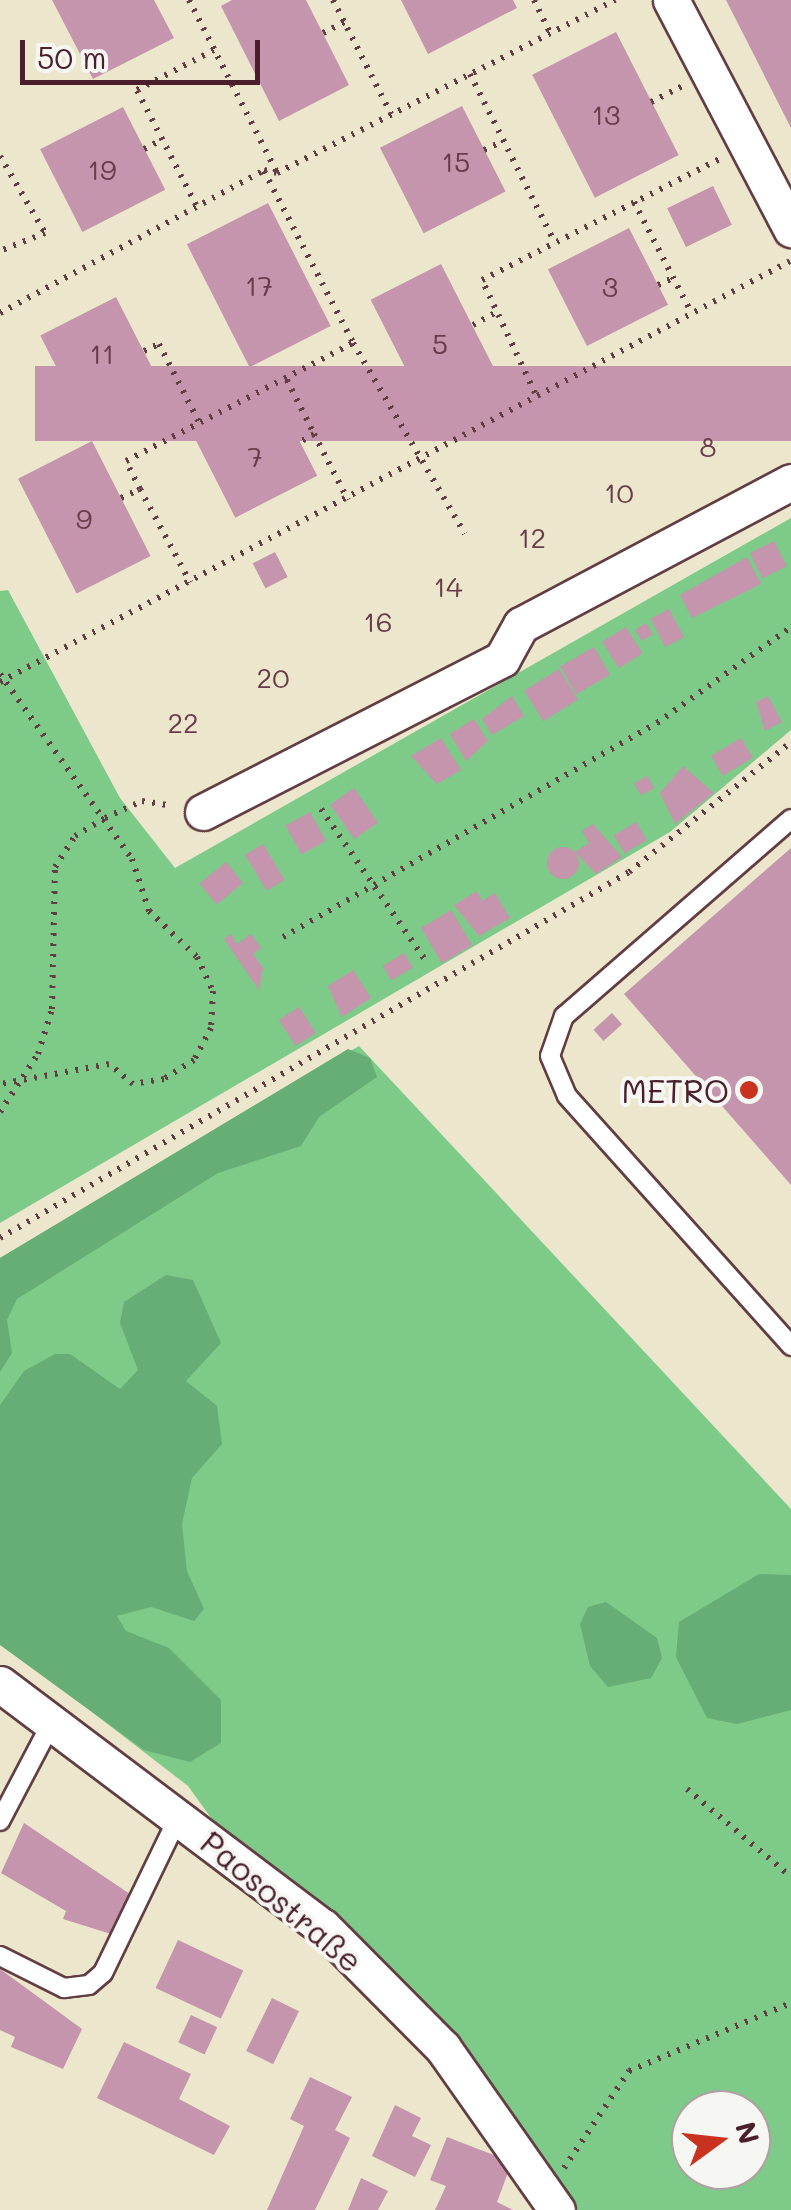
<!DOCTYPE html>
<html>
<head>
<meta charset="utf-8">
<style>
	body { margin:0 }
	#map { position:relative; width:791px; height:2210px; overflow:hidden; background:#ece7cc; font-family:Mali,sans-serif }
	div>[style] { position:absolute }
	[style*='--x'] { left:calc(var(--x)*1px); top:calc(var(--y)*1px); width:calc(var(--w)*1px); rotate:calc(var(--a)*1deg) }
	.green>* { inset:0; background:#7dca89 }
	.forest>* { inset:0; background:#66ae75 }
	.building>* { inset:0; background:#c594ad; transform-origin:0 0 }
	.round { border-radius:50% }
	.path>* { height:6px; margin-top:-3px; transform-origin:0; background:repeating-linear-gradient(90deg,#623d43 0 2.5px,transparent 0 10.5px) }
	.roads { filter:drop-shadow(2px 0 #623d43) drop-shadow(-2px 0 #623d43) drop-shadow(0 2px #623d43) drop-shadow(0 -2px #623d43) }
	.service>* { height:18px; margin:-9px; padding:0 9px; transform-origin:9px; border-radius:9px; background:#fff }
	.minor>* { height:35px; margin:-17.5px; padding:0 17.5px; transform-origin:17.5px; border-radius:17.5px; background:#fff }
	.dots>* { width:28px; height:28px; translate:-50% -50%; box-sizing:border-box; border:5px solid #f6f6f2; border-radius:50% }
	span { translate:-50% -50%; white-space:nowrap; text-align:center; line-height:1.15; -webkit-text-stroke:8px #f6f6f2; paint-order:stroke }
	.number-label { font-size:28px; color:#693c4c }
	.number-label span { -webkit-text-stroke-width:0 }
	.poi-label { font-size:32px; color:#4a1f2b }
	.right { translate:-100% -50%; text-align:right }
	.street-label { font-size:32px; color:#4a1f2b }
	.north { position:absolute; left:671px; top:2090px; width:100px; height:100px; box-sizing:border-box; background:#f6f6f2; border:2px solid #b1a0a2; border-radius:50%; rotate:75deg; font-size:28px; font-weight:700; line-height:40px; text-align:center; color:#4a1f2b }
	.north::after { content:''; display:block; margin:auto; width:35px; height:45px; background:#c8321e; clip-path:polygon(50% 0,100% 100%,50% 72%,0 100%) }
	.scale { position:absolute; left:20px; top:40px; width:240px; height:45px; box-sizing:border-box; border:5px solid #4a1f2b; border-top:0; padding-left:12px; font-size:30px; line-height:35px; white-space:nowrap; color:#4a1f2b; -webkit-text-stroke:8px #f6f6f2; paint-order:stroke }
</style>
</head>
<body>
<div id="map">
	<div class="green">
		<i style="clip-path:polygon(791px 518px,791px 730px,670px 832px,0 1223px,0 591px,8px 590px,120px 798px,175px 868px)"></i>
		<i style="clip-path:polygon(evenodd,359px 1046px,791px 1509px,791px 2210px,578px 2210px,457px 2038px,333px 1917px,214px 1822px,188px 1786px,0 1641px,0 1258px,359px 1046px,691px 2110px,751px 2110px,751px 2170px,691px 2170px,691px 2110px)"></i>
	</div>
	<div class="forest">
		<i style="clip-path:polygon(348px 1049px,370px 1058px,377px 1077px,319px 1117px,301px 1146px,218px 1173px,17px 1299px,7px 1320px,12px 1353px,0 1372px,0 1258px)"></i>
		<i style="clip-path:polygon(166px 1275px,193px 1280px,221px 1343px,186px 1381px,217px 1406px,222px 1444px,192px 1478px,182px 1524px,187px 1571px,204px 1609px,194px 1621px,151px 1607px,117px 1616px,126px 1631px,169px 1648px,221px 1700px,221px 1743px,190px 1762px,144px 1750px,0 1645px,0 1405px,24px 1371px,55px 1354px,70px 1354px,120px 1389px,138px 1370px,120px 1323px,124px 1302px)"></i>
		<i style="clip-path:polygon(759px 1574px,791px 1575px,791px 1710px,737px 1724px,707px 1718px,676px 1657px,679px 1622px)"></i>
		<i style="clip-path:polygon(606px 1602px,657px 1638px,662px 1658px,651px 1678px,608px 1687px,590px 1666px,580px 1624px,588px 1607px)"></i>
	</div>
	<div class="building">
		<i style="clip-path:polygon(52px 0,154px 0,174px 38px,93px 79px)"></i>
		<i style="clip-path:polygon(232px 0,306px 0,349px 85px,279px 121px,221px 6px)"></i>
		<i style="clip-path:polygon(401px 0,513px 0,517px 8px,428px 54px)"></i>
		<i style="clip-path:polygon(726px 0,791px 0,791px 128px)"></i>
		<i style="left:616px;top:32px;width:138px;height:94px;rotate:63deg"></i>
		<i style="left:462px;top:106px;width:96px;height:92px;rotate:63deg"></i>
		<i style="left:123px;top:107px;width:93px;height:93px;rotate:63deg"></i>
		<i style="left:713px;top:186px;width:43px;height:51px;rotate:64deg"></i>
		<i style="left:268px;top:203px;width:138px;height:91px;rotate:63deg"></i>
		<i style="left:629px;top:228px;width:86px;height:91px;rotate:63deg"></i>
		<i style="left:441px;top:264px;width:129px;height:79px;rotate:63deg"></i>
		<i style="left:116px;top:297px;width:84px;height:85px;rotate:63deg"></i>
		<i style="left:791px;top:366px;width:75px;height:756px;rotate:90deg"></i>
		<i style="left:275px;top:393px;width:93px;height:92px;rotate:63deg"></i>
		<i style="left:92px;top:441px;width:129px;height:83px;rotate:63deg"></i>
		<i style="left:774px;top:541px;width:28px;height:27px;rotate:63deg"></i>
		<i style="left:275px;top:552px;width:28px;height:25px;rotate:63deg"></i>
		<i style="clip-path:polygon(747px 557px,761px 584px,692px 618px,680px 595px)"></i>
		<i style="left:669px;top:609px;width:32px;height:21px;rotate:62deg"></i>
		<i style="left:646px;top:623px;width:13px;height:13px;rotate:58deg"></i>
		<i style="left:626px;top:627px;width:31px;height:28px;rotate:58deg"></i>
		<i style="left:594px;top:647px;width:32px;height:39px;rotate:60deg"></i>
		<i style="left:559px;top:669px;width:36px;height:41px;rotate:58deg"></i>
		<i style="clip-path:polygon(512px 696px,524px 716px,492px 735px,482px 719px)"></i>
		<i style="clip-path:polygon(768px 696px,782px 722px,765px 731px,756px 702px)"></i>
		<i style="clip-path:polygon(474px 719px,488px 741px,466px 761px,450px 734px)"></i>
		<i style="clip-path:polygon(441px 738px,461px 770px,437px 784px,411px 756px)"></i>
		<i style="left:741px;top:738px;width:23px;height:35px;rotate:59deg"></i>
		<i style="clip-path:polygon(683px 766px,714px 793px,675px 824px,660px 793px)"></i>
		<i style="left:647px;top:776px;width:14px;height:15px;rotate:60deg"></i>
		<i style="left:354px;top:788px;width:42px;height:29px;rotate:55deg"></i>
		<i style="left:310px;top:812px;width:33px;height:28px;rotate:61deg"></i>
		<i style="left:636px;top:822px;width:21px;height:26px;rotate:59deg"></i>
		<i style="clip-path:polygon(593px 824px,622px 857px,596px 874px,575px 852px,589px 843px,582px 831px)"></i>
		<i style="left:263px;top:844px;width:42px;height:21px;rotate:59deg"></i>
		<i class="round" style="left:547px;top:847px;width:32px;height:32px"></i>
		<i style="clip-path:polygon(791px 848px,791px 1185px,624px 994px)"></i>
		<i style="left:226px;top:862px;width:27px;height:34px;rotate:51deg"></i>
		<i style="clip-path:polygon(477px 891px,482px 901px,495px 893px,510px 918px,479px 936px,454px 905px)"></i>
		<i style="left:451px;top:910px;width:41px;height:35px;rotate:59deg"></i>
		<i style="clip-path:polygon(231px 934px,237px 944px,251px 934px,261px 948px,253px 954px,263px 968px,259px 990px,224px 939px)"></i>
		<i style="left:404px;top:953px;width:17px;height:25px;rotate:59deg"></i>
		<i style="clip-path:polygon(353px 970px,371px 998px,342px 1017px,328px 986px)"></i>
		<i style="left:299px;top:1007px;width:31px;height:24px;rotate:57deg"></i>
		<i style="left:612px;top:1013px;width:15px;height:25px;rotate:48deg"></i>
		<i style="clip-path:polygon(24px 1823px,130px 1894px,111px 1934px,63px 1919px,66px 1911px,1px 1873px)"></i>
		<i style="left:178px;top:1940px;width:72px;height:53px;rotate:25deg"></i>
		<i style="clip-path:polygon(0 1969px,82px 2029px,63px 2069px,11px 2047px,15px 2037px,0 2030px)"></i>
		<i style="left:272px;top:1998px;width:30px;height:59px;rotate:26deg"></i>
		<i style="left:191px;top:2015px;width:29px;height:30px;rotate:25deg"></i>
		<i style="clip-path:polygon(124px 2042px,191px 2074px,179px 2099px,230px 2126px,214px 2155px,97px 2098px)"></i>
		<i style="clip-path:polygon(310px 2077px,352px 2097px,335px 2130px,350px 2138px,315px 2210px,267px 2210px,304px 2126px,290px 2119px)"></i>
		<i style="clip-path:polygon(395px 2105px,421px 2118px,412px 2136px,431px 2145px,415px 2177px,372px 2156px)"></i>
		<i style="clip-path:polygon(447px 2137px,512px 2162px,497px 2202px,513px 2210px,435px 2210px,446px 2186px,430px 2180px)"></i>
		<i style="clip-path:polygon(361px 2178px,388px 2191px,378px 2210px,348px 2210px)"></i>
	</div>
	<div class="path">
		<i style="--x:189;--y:0;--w:192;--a:63"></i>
		<i style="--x:333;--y:0;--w:128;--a:63"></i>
		<i style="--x:534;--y:0;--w:37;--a:64"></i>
		<i style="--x:323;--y:33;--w:25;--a:-27"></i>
		<i style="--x:470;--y:74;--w:189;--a:63.3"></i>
		<i style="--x:651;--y:102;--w:34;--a:-27"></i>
		<i style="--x:144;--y:149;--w:20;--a:-27"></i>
		<i style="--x:484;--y:150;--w:21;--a:-25"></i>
		<i style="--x:0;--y:156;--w:89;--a:59.7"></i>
		<i style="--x:45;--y:233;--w:48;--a:158.2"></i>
		<i style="--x:264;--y:171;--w:194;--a:62.6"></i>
		<i style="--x:634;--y:202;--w:124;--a:62.6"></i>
		<i style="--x:196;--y:205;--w:129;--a:-117.2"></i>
		<i style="--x:137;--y:90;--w:87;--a:-27.5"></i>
		<i style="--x:658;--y:285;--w:17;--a:-25"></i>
		<i style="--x:0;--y:313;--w:300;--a:-28.4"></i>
		<i style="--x:264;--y:170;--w:13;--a:13"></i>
		<i style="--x:277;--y:173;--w:380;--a:-27.1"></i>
		<i style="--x:473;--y:325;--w:29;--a:-29"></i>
		<i style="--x:144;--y:351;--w:17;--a:-25"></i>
		<i style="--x:159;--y:344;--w:90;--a:62.9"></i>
		<i style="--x:287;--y:380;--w:60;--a:63.4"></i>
		<i style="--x:314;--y:434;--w:16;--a:150"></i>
		<i style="--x:535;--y:393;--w:125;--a:-115.1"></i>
		<i style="--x:482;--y:280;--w:266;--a:-27"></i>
		<i style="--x:314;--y:434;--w:74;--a:62.7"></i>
		<i style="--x:140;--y:489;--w:106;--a:61.7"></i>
		<i style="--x:121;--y:498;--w:21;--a:-25"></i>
		<i style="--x:140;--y:489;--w:31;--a:-117"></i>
		<i style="--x:126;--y:461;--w:256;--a:-27.5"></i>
		<i style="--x:353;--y:343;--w:221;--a:59.6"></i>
		<i style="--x:0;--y:674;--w:227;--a:54.5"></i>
		<i style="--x:132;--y:859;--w:55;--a:71.9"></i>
		<i style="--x:149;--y:911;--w:66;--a:43.8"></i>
		<i style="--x:197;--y:957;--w:38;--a:65"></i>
		<i style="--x:213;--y:991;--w:37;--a:93"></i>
		<i style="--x:211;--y:1028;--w:36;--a:118"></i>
		<i style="--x:194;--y:1060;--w:36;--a:148"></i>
		<i style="--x:164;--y:1079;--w:31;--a:171"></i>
		<i style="--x:133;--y:1084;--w:31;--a:-140"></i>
		<i style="--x:109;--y:1064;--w:111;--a:169.6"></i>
		<i style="--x:0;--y:682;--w:895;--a:-28.05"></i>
		<i style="--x:321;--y:809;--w:185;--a:55.4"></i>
		<i style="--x:283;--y:937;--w:431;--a:-29.8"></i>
		<i style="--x:657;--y:723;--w:165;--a:-35.6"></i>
		<i style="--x:0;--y:1112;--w:69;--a:-56.8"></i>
		<i style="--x:38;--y:1054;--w:47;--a:-72.7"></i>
		<i style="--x:52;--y:1009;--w:142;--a:-88.8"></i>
		<i style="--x:55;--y:867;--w:37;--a:-57"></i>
		<i style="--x:75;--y:836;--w:35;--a:-31"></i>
		<i style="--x:105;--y:818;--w:41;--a:-24.7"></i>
		<i style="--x:142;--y:801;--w:30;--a:9"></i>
		<i style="--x:0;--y:1238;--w:728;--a:-30.19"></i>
		<i style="--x:629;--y:872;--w:208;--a:-38.7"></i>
		<i style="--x:687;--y:1789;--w:136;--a:40.2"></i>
		<i style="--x:564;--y:2168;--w:117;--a:-56.2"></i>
		<i style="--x:629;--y:2071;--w:176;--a:-22.8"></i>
	</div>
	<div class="roads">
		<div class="service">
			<i style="--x:791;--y:819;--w:301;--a:139"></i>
			<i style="--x:564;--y:1016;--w:42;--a:109.3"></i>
			<i style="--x:550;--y:1056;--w:43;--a:67"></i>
			<i style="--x:567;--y:1096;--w:336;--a:48.1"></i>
			<i style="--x:0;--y:1821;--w:112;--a:-62.3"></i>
			<i style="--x:0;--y:1956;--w:72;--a:26.6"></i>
			<i style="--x:64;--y:1988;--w:25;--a:-7"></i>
			<i style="--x:89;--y:1985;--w:18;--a:-41"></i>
			<i style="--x:103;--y:1973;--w:174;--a:-64.2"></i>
		</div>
		<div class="minor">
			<i style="--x:671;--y:0;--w:259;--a:62.3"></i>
			<i style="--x:203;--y:812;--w:336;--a:-27.1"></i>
			<i style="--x:502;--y:659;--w:39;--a:-61"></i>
			<i style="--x:521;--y:625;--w:306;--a:-27.9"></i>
			<i style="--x:0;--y:1684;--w:404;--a:37"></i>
			<i style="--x:323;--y:1927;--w:170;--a:45.2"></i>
			<i style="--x:443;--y:2048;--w:198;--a:54.9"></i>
		</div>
	</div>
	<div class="dots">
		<i style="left:749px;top:1090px;background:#c8321e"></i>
	</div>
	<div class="number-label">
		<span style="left:606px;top:114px">13</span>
		<span style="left:456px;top:161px">15</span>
		<span style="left:102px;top:169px">19</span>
		<span style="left:259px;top:285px">17</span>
		<span style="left:610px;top:286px">3</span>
		<span style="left:440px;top:343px">5</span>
		<span style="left:102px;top:353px">11</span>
		<span style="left:708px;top:446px">8</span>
		<span style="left:255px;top:456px">7</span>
		<span style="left:619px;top:492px">10</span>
		<span style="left:84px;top:518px">9</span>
		<span style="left:532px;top:537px">12</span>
		<span style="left:448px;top:586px">14</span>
		<span style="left:378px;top:621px">16</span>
		<span style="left:273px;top:677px">20</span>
		<span style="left:183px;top:722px">22</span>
	</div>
	<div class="poi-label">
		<span class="right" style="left:729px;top:1090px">METRO</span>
	</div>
	<div class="street-label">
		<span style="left:282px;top:1901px;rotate:40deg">Paosostraße</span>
	</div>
	<div class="north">N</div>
	<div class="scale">50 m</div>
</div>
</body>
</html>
